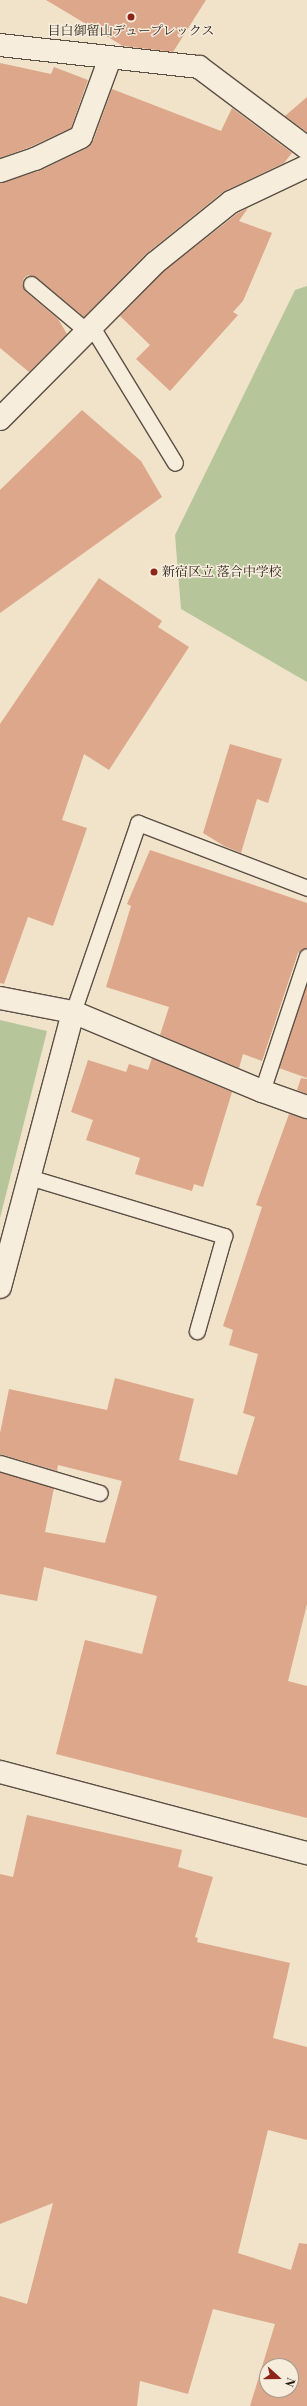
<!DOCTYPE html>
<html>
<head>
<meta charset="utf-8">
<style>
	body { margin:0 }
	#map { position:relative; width:307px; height:2406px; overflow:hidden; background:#f1e3c9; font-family:"Libre Bodoni","Noto Serif JP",serif }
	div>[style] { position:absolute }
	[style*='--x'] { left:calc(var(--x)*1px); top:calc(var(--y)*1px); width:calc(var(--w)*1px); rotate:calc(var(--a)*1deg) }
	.green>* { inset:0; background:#b6c59a }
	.building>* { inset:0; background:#dca78b }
	.roads { filter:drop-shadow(1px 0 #5c4f44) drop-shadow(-1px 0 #5c4f44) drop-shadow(0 1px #5c4f44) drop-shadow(0 -1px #5c4f44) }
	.service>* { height:15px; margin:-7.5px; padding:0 7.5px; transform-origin:7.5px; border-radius:7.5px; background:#f6eddc }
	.minor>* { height:22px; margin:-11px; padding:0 11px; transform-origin:11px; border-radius:11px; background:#f6eddc }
	.dots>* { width:11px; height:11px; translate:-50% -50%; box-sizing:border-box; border:2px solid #f6eddc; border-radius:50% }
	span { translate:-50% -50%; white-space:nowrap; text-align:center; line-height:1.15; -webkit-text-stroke:3px #f6eddc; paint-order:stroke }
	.poi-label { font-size:13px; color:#2b1e18 }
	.left { translate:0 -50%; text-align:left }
	.north { position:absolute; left:259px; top:2358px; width:40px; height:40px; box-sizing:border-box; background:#f6eddc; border:1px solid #a59a8e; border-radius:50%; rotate:111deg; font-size:11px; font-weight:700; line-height:16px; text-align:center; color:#2b1e18 }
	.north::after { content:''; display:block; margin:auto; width:14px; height:18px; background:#8f2418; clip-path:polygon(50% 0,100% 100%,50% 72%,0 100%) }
</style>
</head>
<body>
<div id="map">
	<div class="green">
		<i style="clip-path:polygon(307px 286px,307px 682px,181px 609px,175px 535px,295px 290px)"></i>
		<i style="clip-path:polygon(0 1020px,47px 1031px,0 1218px)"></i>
	</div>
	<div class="building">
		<i style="clip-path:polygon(46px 0,206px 0,173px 52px,123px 46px)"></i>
		<i style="clip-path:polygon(0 63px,51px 74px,54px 67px,88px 80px,71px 128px,30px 147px,0 158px)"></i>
		<i style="clip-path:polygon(112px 89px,221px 131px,232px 108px,292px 153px,284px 163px,223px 192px,146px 254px,84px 317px,36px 277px,28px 275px,24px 278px,22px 283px,25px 291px,58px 319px,67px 334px,29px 372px,0 348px,0 183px,39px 171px,87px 148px,93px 141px)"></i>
		<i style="clip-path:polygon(307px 97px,307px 132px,285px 116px)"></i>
		<i style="clip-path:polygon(248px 208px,239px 221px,272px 233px,243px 301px,233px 312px,238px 315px,170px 391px,136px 359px,150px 345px,120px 316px,163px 272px,238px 213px)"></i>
		<i style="clip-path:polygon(82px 410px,141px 461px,162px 497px,0 613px,0 490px)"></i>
		<i style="clip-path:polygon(99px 578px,162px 621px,158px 627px,189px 647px,109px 770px,84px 754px,62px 820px,87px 828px,53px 926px,28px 917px,4px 984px,0 983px,0 724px)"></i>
		<i style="clip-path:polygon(230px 744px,282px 759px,268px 803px,257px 799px,241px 853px,224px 846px,203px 833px)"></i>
		<i style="clip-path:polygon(150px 850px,307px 903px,307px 947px,298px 953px,262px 1061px,243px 1054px,239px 1068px,160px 1035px,169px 1007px,106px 987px,131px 906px,127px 904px)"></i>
		<i style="clip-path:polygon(307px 984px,307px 1078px,279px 1068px)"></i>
		<i style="clip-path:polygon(152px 1058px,232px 1092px,203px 1187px,194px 1184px,192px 1191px,135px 1174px,140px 1158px,86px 1140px,93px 1120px,71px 1112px,88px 1060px,126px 1072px,129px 1064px,148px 1070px)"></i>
		<i style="clip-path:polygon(301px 1078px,307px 1079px,307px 1094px,297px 1090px)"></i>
		<i style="clip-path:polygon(289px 1114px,307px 1119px,307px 1604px,288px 1681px,307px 1686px,307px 1818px,56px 1754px,85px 1640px,142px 1654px,157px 1596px,44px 1567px,37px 1601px,0 1594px,0 1472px,54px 1488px,45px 1532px,105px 1543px,122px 1481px,58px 1465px,57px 1471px,0 1454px,0 1433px,9px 1389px,107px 1410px,115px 1378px,194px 1399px,179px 1460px,237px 1475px,255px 1417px,243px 1413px,258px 1354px,229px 1345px,233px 1330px,223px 1326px,262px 1207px,256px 1205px)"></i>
		<i style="clip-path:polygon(evenodd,27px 1815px,182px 1850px,178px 1867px,213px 1877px,195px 1937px,198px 1938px,197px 1942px,290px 1963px,273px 2038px,307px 2047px,307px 2140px,268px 2130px,238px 2253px,291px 2270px,299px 2243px,307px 2244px,307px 2406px,250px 2406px,275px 2324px,213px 2309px,188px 2394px,140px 2381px,137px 2406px,0 2406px,0 2296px,27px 2304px,53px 2203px,0 2224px,0 1874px,13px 1877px,27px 1815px,267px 2366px,291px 2366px,291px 2390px,267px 2390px,267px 2366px)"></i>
	</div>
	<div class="roads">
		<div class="service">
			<i style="--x:31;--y:284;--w:75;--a:40.1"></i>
			<i style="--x:92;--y:327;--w:159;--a:58.6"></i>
			<i style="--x:73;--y:1012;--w:200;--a:-71"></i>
			<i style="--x:138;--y:823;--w:181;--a:21"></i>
			<i style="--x:262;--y:1091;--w:142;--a:-71.6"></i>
			<i style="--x:29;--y:1177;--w:204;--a:16.8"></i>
			<i style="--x:224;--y:1236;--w:99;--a:105.9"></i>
			<i style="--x:0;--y:1463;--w:104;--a:16.7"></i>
		</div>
		<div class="minor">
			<i style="--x:0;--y:45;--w:200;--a:6.3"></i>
			<i style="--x:199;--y:67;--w:135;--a:36.9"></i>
			<i style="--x:0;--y:171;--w:37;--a:-19"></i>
			<i style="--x:35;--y:159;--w:51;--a:-25.6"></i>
			<i style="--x:81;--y:137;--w:84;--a:-69.8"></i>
			<i style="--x:0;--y:419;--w:220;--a:-45.2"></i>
			<i style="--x:155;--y:263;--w:97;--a:-38.8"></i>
			<i style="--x:231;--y:202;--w:84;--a:-25.3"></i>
			<i style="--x:0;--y:998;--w:74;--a:10.9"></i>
			<i style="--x:73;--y:1012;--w:205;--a:22.7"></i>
			<i style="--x:262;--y:1091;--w:48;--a:19.6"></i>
			<i style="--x:0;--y:1287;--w:285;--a:-75.1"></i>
			<i style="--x:0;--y:1772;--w:318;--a:14.8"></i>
		</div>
	</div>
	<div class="dots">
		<i style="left:131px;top:17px;background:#8f2418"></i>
		<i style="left:154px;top:572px;background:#8f2418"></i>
	</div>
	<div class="poi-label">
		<span style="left:131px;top:31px">目白御留山デュープレックス</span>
		<span class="left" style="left:162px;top:572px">新宿区立 落合中学校</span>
	</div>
	<div class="north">N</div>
</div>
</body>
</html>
